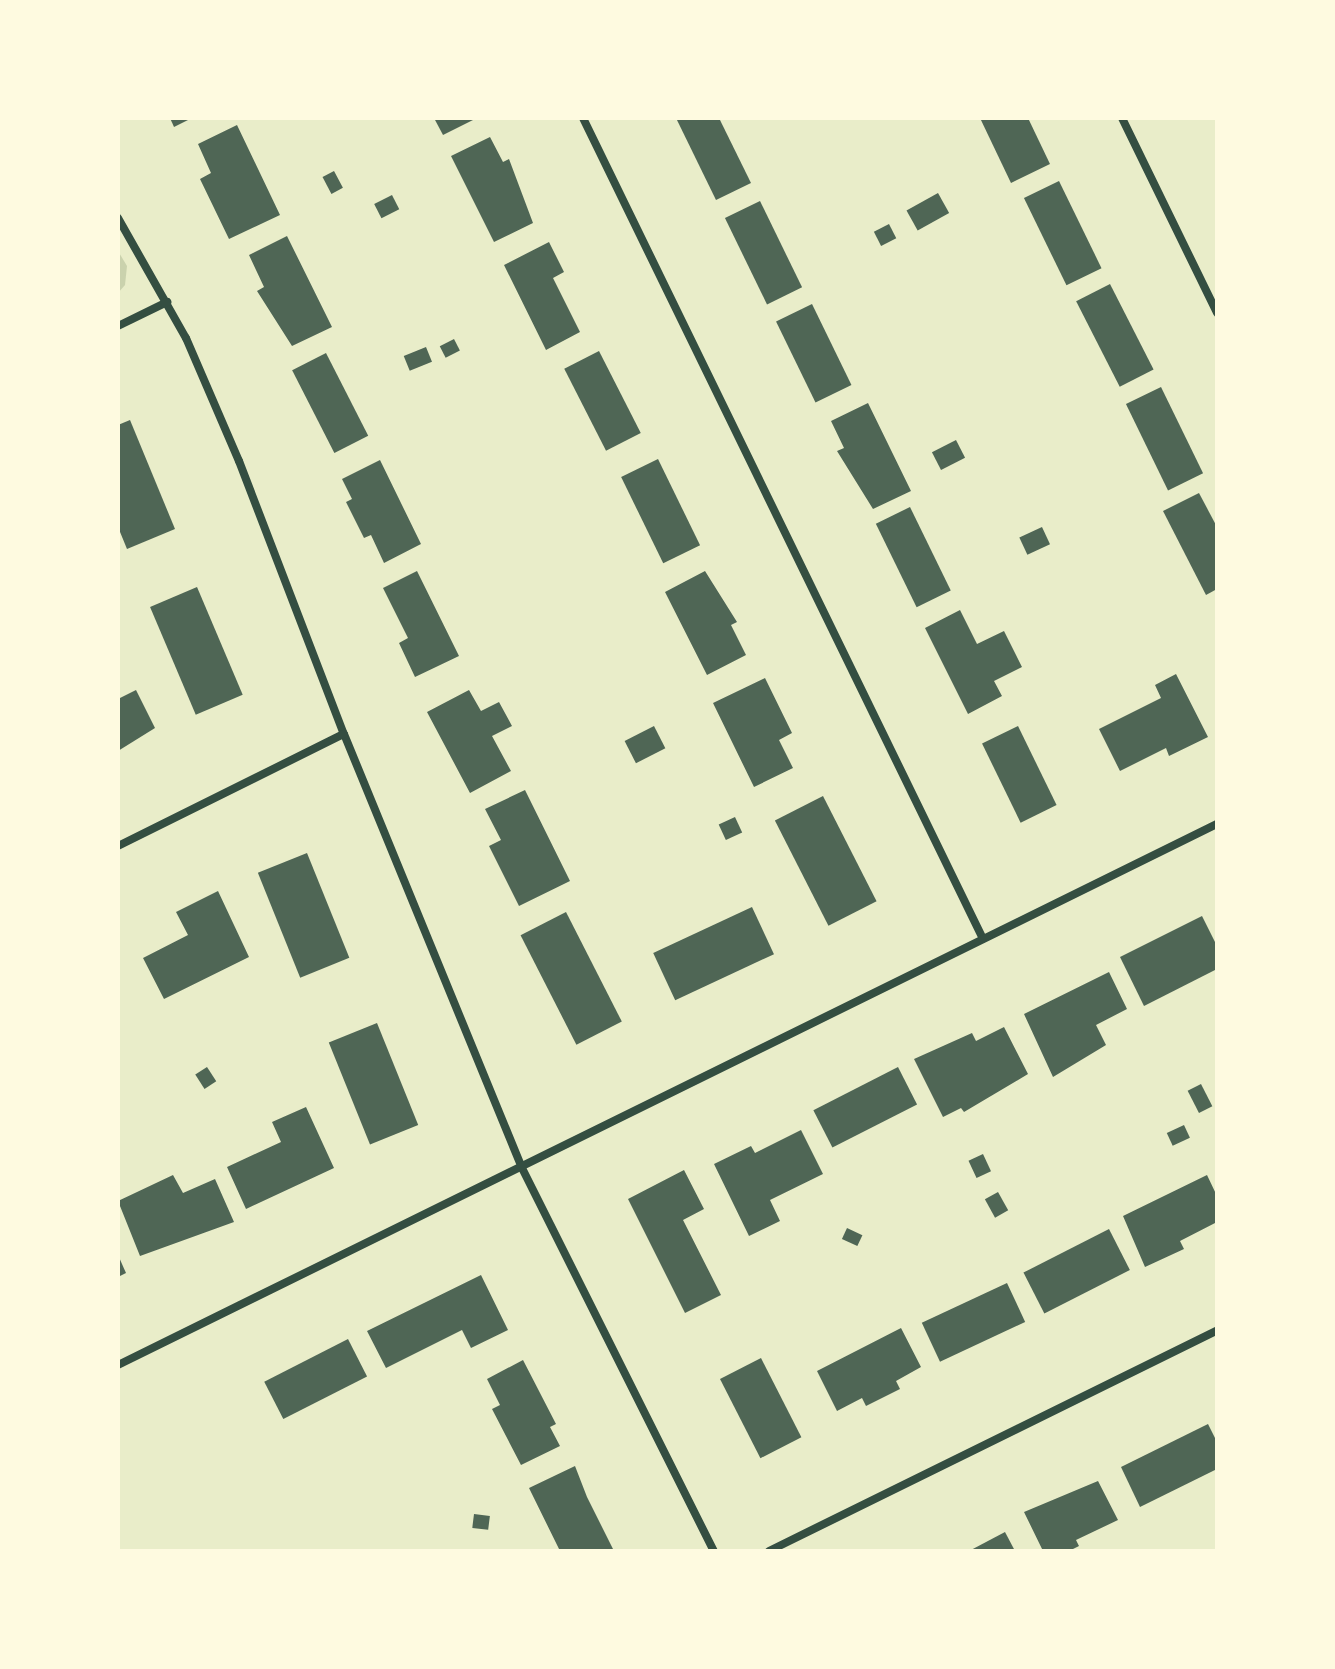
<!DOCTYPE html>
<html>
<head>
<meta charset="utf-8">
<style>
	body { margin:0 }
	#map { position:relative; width:1335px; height:1669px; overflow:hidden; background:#e9edc9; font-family:Mulish,sans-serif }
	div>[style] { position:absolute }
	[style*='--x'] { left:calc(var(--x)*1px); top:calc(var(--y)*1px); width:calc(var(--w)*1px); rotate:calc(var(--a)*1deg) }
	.green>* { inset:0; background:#cad2ad }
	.building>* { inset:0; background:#4f6655; transform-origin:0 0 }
	.minor>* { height:8px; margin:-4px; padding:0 4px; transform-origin:4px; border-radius:4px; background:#344e41 }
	span { translate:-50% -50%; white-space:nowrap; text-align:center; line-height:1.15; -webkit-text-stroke:8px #fefae0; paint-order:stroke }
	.frame { position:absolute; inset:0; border:120px solid #fefae0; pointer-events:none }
</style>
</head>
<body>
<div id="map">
	<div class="green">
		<i style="clip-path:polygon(118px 251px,127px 266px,125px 285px,118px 293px)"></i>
	</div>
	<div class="building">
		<i style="clip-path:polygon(170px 118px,192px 118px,174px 127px)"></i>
		<i style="clip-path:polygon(434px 118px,477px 118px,443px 135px)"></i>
		<i style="clip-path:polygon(676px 118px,719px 118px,751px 183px,716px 200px)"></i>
		<i style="clip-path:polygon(980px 118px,1028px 118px,1050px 164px,1011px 183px)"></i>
		<i style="clip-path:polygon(237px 125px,280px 215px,229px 239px,200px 179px,211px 173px,198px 144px)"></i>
		<i style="clip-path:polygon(490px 137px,503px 162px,509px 159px,533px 223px,494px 242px,451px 156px)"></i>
		<i style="left:334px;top:171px;width:19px;height:13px;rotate:62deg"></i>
		<i style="left:1059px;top:181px;width:97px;height:39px;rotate:64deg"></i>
		<i style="left:938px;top:193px;width:23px;height:36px;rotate:61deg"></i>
		<i style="left:392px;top:195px;width:16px;height:20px;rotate:63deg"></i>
		<i style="left:760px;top:201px;width:96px;height:39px;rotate:64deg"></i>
		<i style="left:889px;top:224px;width:16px;height:17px;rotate:63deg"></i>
		<i style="clip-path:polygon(287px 236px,332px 327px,292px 346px,257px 291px,264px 287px,249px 255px)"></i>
		<i style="clip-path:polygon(549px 242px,564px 272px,553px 278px,580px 332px,546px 350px,504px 265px)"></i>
		<i style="left:1110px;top:284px;width:96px;height:38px;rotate:63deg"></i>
		<i style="left:812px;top:304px;width:90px;height:40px;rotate:64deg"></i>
		<i style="left:454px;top:339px;width:13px;height:16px;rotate:63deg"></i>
		<i style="left:426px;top:347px;width:16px;height:24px;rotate:68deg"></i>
		<i style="left:599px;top:351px;width:92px;height:39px;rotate:63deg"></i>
		<i style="left:326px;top:353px;width:93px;height:38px;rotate:63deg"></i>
		<i style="left:1161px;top:387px;width:96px;height:39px;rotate:64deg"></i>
		<i style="clip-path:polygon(868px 403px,911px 491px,873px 509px,837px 451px,844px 448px,831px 421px)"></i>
		<i style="clip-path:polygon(130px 420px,175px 529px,127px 549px,118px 527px,118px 425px)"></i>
		<i style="left:956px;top:440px;width:20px;height:27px;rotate:63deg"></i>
		<i style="left:658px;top:459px;width:96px;height:41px;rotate:64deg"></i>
		<i style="clip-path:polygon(380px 460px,421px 544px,384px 563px,371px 535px,364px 538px,346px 502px,352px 499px,342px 479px)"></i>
		<i style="clip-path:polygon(1199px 493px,1217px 527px,1217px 589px,1206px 595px,1163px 511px)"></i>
		<i style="left:910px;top:507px;width:93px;height:38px;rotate:64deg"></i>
		<i style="left:1042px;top:527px;width:19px;height:25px;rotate:65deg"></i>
		<i style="clip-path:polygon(417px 571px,459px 656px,415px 677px,399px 643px,408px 638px,383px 588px)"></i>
		<i style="clip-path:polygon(705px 571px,737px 622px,731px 625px,746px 655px,707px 675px,665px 592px)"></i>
		<i style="left:197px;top:587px;width:117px;height:51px;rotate:67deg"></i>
		<i style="clip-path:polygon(960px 610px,977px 644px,1004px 631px,1022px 667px,994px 681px,1002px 696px,968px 714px,925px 628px)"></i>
		<i style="clip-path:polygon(1176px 674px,1208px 737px,1169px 756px,1166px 748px,1120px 771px,1099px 729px,1161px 698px,1155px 685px)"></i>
		<i style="clip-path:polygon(765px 678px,792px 733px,779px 740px,793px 768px,754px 787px,713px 703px)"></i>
		<i style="clip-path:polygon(136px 690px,155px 728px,118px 751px,118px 699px)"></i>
		<i style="clip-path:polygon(469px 690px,481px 711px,499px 702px,512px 726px,492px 736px,511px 771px,470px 793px,427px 712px)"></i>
		<i style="left:654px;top:726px;width:25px;height:33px;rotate:63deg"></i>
		<i style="left:1018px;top:726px;width:88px;height:40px;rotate:64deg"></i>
		<i style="clip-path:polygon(525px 790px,570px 881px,519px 906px,489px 846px,501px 840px,485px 809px)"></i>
		<i style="left:823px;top:796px;width:118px;height:54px;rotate:63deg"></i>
		<i style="left:735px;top:817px;width:17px;height:18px;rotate:65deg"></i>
		<i style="left:307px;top:853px;width:113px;height:53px;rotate:68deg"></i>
		<i style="clip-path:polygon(218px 891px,249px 957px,164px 999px,143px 958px,188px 935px,176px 912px)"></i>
		<i style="left:752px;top:907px;width:52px;height:109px;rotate:65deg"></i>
		<i style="left:566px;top:912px;width:123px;height:51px;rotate:63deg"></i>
		<i style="clip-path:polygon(1202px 916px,1217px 946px,1217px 969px,1144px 1006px,1120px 957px)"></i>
		<i style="clip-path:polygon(1109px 972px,1127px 1009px,1096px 1025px,1106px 1045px,1053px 1077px,1024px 1014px)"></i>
		<i style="left:377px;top:1023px;width:110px;height:52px;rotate:68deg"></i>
		<i style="clip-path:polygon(1004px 1027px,1028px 1074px,964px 1112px,961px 1108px,943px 1117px,914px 1059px,972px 1033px,976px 1041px)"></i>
		<i style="left:207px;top:1067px;width:17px;height:14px;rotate:57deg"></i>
		<i style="left:898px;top:1067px;width:42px;height:95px;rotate:63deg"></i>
		<i style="left:1201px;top:1084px;width:25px;height:15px;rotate:63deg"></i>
		<i style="clip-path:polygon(306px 1107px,334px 1168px,246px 1209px,227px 1167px,281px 1142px,272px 1122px)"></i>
		<i style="left:1184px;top:1125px;width:14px;height:19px;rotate:65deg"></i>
		<i style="clip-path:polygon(801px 1130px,823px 1174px,770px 1200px,780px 1221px,749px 1236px,714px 1164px,751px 1146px,755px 1153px)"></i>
		<i style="left:983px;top:1154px;width:19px;height:16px;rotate:65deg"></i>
		<i style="clip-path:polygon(684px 1170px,704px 1209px,683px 1220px,721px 1295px,685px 1313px,628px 1199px)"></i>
		<i style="clip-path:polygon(173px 1175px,183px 1193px,215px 1179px,234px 1222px,140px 1256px,118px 1201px)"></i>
		<i style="clip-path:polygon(1207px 1175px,1217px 1196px,1217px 1222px,1180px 1241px,1184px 1249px,1145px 1267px,1123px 1216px)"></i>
		<i style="left:998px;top:1192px;width:21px;height:15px;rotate:61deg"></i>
		<i style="left:847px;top:1228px;width:17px;height:12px;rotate:25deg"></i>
		<i style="left:1109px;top:1229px;width:46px;height:96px;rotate:63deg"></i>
		<i style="clip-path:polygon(118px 1255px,126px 1273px,118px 1277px)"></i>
		<i style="clip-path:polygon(481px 1275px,508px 1330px,471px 1348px,462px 1330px,386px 1368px,367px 1331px)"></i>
		<i style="left:1007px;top:1283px;width:43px;height:94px;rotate:65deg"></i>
		<i style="clip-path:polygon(901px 1328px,921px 1367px,896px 1381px,900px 1389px,866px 1406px,862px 1398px,837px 1411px,817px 1371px)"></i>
		<i style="left:348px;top:1339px;width:42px;height:94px;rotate:63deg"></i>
		<i style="left:761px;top:1358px;width:89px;height:46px;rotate:63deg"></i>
		<i style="clip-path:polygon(523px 1360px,556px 1424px,550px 1427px,560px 1446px,521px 1465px,492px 1409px,500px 1405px,487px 1379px)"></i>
		<i style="clip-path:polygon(1208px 1424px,1217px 1442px,1217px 1469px,1140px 1507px,1121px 1467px)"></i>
		<i style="clip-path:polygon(575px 1466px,587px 1497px,614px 1551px,560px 1551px,529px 1488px)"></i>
		<i style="clip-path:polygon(1098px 1481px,1118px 1520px,1076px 1540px,1079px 1546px,1069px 1551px,1043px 1551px,1024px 1512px)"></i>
		<i style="left:474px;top:1514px;width:16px;height:14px;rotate:7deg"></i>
		<i style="clip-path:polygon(1005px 1532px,1015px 1551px,969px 1551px)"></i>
	</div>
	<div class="minor">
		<i style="--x:583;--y:118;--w:913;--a:64.02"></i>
		<i style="--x:1122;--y:118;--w:217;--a:64"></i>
		<i style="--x:118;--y:218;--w:138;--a:60.5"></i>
		<i style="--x:186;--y:338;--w:134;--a:66.7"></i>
		<i style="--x:239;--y:461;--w:292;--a:69"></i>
		<i style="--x:344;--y:734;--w:467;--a:67.7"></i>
		<i style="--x:521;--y:1166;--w:431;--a:63.4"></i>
		<i style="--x:118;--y:326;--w:55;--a:-26.1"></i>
		<i style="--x:118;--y:846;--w:252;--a:-26.4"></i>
		<i style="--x:118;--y:1365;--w:1225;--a:-26.21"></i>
		<i style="--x:769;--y:1551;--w:499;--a:-26.2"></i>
	</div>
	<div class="frame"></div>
</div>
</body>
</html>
